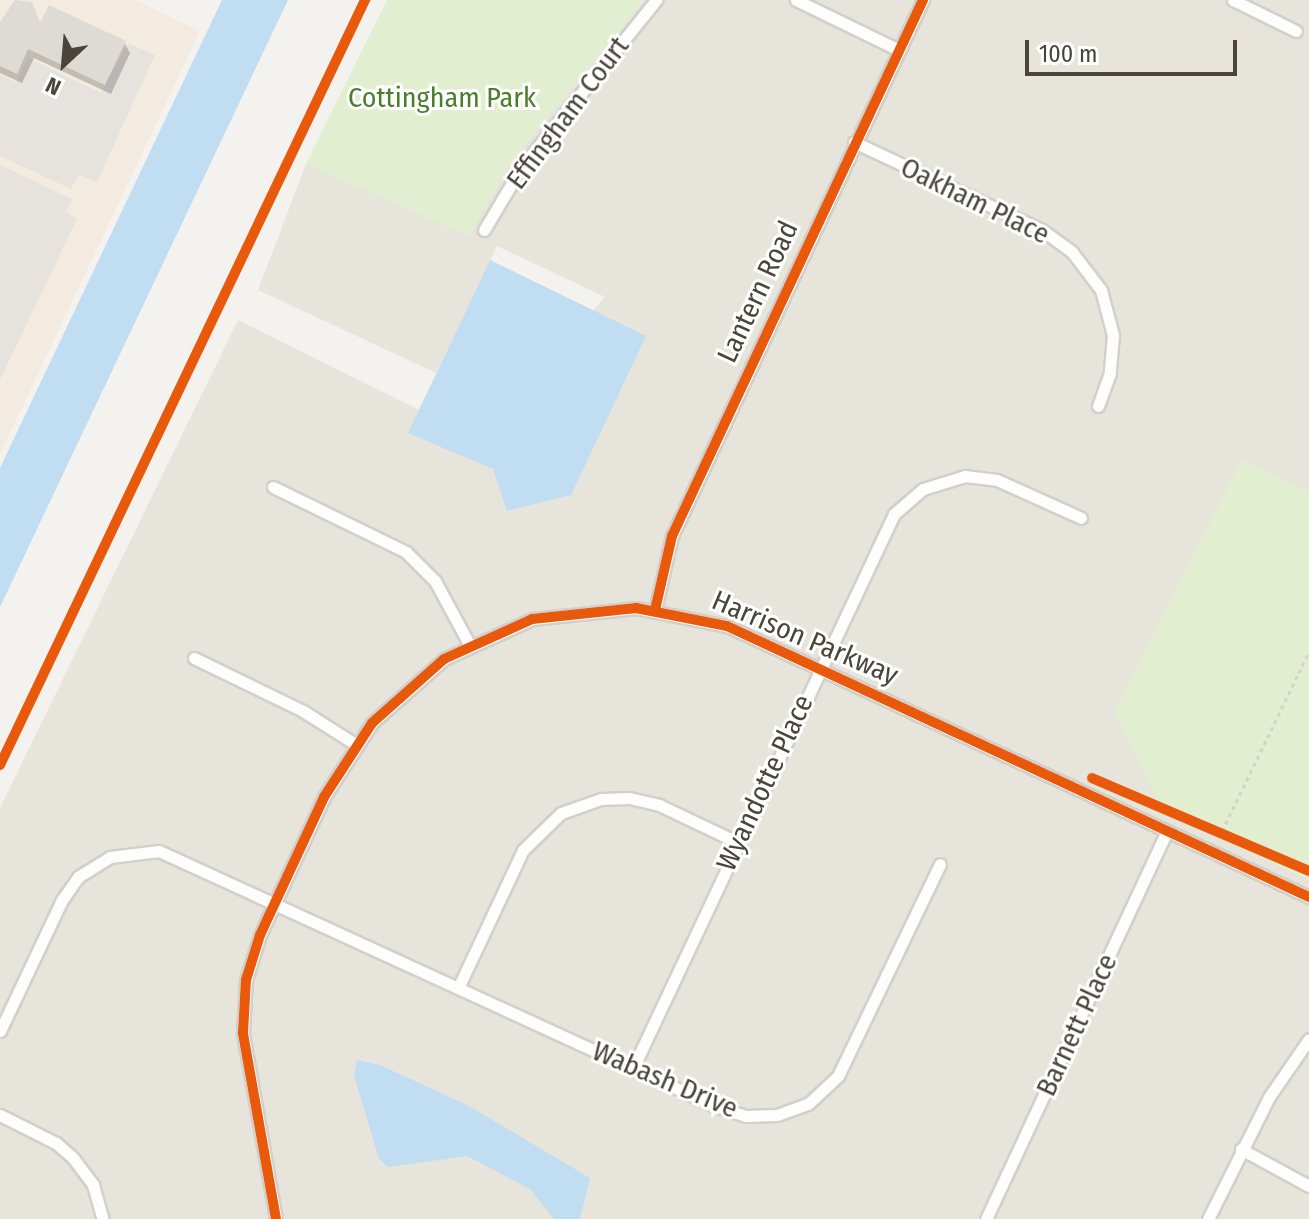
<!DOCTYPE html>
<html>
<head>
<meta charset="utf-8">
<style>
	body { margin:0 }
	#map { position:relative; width:1309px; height:1219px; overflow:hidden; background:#f4f2ee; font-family:"Fira Sans Condensed",sans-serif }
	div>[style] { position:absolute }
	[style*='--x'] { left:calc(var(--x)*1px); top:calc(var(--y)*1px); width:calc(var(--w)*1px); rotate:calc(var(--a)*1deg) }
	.residential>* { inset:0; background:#e7e4dc }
	.commercial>* { inset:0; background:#f3ebdf }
	.green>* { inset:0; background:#e1eecf }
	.parking>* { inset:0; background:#e6e3df }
	.water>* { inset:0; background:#c0ddf1 }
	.shadow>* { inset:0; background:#0003 }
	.building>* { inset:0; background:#dedbd6 }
	.path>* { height:3px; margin-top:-1.5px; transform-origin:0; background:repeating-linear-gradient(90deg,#d3d2cc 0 4px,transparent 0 8px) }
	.roads { filter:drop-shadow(2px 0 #d2d0cb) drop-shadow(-2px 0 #d2d0cb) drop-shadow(0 2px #d2d0cb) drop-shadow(0 -2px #d2d0cb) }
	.minor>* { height:11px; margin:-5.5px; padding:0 5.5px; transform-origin:5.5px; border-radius:5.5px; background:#fdfdfc }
	.cycleway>* { height:10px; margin:-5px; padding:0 5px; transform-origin:5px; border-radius:5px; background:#e8590c }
	span { translate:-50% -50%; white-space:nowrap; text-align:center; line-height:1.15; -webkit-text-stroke:6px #fff; paint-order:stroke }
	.park-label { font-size:28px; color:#4a7f2a }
	.street-label { font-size:28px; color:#4b4439 }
	.north { position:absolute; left:24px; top:24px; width:80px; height:80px; -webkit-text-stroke:6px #fff; paint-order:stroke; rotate:206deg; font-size:22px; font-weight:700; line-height:32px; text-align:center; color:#4b4439 }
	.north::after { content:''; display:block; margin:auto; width:28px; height:36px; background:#4b4439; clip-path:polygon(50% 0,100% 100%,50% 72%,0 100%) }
	.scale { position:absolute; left:1025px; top:40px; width:212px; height:36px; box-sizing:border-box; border:4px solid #4b4439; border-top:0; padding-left:10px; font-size:24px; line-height:28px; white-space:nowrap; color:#4b4439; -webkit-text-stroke:6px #fff; paint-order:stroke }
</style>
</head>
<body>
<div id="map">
	<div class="residential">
		<i style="clip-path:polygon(644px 0,1309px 0,1309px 1219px,0 1219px,0 808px,238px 320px,478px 439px,605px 297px,497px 246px,436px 373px,258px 290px,306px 164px,471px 232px,511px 161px)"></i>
	</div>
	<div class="commercial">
		<i style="clip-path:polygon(0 0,135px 0,200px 31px,0 454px)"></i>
	</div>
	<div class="green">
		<i style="clip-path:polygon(387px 0,644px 0,511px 161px,469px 236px,306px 164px)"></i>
		<i style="clip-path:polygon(1242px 460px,1309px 492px,1309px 880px,1163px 812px,1115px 711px)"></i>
	</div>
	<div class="parking">
		<i style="clip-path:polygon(128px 43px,155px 55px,97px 182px,79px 175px,71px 189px,0 156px,0 75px,16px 82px,28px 58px,101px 93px)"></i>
		<i style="clip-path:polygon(0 165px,72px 199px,66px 212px,77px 219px,0 380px)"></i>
	</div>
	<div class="water">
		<i style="clip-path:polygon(222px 0,288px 0,0 607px,0 468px)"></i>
		<i style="clip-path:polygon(490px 260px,646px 336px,571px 495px,507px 511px,493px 469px,408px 433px)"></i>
		<i style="clip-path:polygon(357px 1060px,380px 1065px,467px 1105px,590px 1178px,580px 1219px,554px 1219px,530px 1189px,467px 1156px,388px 1167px,379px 1159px,354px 1075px)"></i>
	</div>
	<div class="shadow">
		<i style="clip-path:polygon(23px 1px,31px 4px,41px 25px,124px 42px,130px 53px,111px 94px,34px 58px,22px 83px,0 73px,0 31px)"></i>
	</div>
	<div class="building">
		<i style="clip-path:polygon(15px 0,32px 2px,40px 23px,49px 5px,126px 41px,105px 85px,28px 49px,17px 74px,0 66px,0 22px)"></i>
	</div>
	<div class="path">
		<i style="--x:1222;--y:831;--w:199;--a:-64.1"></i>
	</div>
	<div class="roads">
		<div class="minor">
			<i style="--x:796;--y:0;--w:114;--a:25.9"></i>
			<i style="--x:1233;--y:0;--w:70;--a:26.2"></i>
			<i style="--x:854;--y:142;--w:208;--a:25.1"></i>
			<i style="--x:1042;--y:230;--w:37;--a:36"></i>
			<i style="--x:1072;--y:252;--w:48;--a:52.7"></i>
			<i style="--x:1101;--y:290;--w:47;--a:75.1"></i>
			<i style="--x:1113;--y:335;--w:38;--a:95"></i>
			<i style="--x:1110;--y:373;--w:35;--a:110"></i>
			<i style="--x:484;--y:230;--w:72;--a:-59.2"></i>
			<i style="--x:521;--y:168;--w:216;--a:-51.2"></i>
			<i style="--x:273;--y:487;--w:148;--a:26"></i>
			<i style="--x:406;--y:552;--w:41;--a:45"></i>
			<i style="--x:435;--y:581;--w:72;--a:61.6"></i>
			<i style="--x:655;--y:610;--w:76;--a:-77.1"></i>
			<i style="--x:672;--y:536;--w:592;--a:-64.91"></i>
			<i style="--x:194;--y:658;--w:121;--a:25.9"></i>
			<i style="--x:303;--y:711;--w:62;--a:32.4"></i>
			<i style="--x:459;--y:986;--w:150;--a:-64.8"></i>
			<i style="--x:523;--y:850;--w:53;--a:-44.2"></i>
			<i style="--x:561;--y:813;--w:42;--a:-19.3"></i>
			<i style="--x:601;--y:799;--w:28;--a:-2"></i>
			<i style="--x:629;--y:798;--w:31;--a:13"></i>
			<i style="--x:659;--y:805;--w:86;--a:25.4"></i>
			<i style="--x:0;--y:1031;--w:145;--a:-64.7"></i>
			<i style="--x:62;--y:900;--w:28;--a:-55"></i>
			<i style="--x:78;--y:877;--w:38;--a:-32"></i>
			<i style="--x:110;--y:857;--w:49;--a:-7"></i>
			<i style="--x:159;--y:851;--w:612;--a:24.64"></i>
			<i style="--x:715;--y:1106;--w:32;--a:18"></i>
			<i style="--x:745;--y:1116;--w:32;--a:-2"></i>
			<i style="--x:777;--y:1115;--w:33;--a:-20"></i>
			<i style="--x:808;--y:1104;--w:41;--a:-43"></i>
			<i style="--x:838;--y:1076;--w:235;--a:-64.3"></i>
			<i style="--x:633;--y:1068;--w:612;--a:-64.77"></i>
			<i style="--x:894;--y:514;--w:38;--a:-41"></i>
			<i style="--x:923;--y:489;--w:44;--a:-17.2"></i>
			<i style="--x:965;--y:476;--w:32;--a:7"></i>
			<i style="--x:997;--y:480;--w:92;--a:24.3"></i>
			<i style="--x:0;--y:1115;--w:63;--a:26.6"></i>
			<i style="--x:56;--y:1143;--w:23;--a:41"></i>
			<i style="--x:73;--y:1158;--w:34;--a:53"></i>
			<i style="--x:93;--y:1185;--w:35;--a:74"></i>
			<i style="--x:1241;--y:1149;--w:77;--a:28.6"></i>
			<i style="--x:276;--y:1219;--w:189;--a:-100.1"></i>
			<i style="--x:243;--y:1033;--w:53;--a:-86.8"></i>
			<i style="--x:246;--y:980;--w:47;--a:-72.7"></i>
			<i style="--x:260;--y:935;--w:152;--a:-65.1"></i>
			<i style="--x:324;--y:797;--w:88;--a:-57"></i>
			<i style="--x:372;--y:723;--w:96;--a:-41.6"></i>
			<i style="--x:444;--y:659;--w:97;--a:-24.4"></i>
			<i style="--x:532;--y:619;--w:105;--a:-6"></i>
			<i style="--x:636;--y:608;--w:93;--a:11.2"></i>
			<i style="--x:727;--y:626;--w:642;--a:24.97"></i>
			<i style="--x:986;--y:1219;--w:428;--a:-65"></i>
			<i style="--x:1208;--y:1219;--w:136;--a:-63.4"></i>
			<i style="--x:1269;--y:1097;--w:70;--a:-55.4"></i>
		</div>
	</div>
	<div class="cycleway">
		<i style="--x:655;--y:610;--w:76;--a:-77.1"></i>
		<i style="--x:672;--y:536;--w:592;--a:-64.91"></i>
		<i style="--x:0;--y:765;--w:848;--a:-64.49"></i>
		<i style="--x:1092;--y:778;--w:236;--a:23.2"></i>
		<i style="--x:276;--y:1219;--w:189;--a:-100.1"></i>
		<i style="--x:243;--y:1033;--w:53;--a:-86.8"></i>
		<i style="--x:246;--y:980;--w:47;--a:-72.7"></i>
		<i style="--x:260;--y:935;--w:152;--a:-65.1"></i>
		<i style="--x:324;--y:797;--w:88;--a:-57"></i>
		<i style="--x:372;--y:723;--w:96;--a:-41.6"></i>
		<i style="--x:444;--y:659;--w:97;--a:-24.4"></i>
		<i style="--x:532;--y:619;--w:105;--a:-6"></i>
		<i style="--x:636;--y:608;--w:93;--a:11.2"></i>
		<i style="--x:727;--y:626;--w:642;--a:24.97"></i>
	</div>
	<div class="park-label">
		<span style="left:442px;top:98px">Cottingham Park</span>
	</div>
	<div class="street-label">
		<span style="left:568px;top:113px;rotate:-53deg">Effingham Court</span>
		<span style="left:975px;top:201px;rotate:26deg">Oakham Place</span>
		<span style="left:758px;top:292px;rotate:-65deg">Lantern Road</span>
		<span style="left:805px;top:638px;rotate:23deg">Harrison Parkway</span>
		<span style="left:765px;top:783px;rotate:-65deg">Wyandotte Place</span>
		<span style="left:1077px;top:1025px;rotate:-65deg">Barnett Place</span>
		<span style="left:665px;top:1080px;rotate:23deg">Wabash Drive</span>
	</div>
	<div class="north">N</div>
	<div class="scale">100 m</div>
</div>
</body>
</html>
